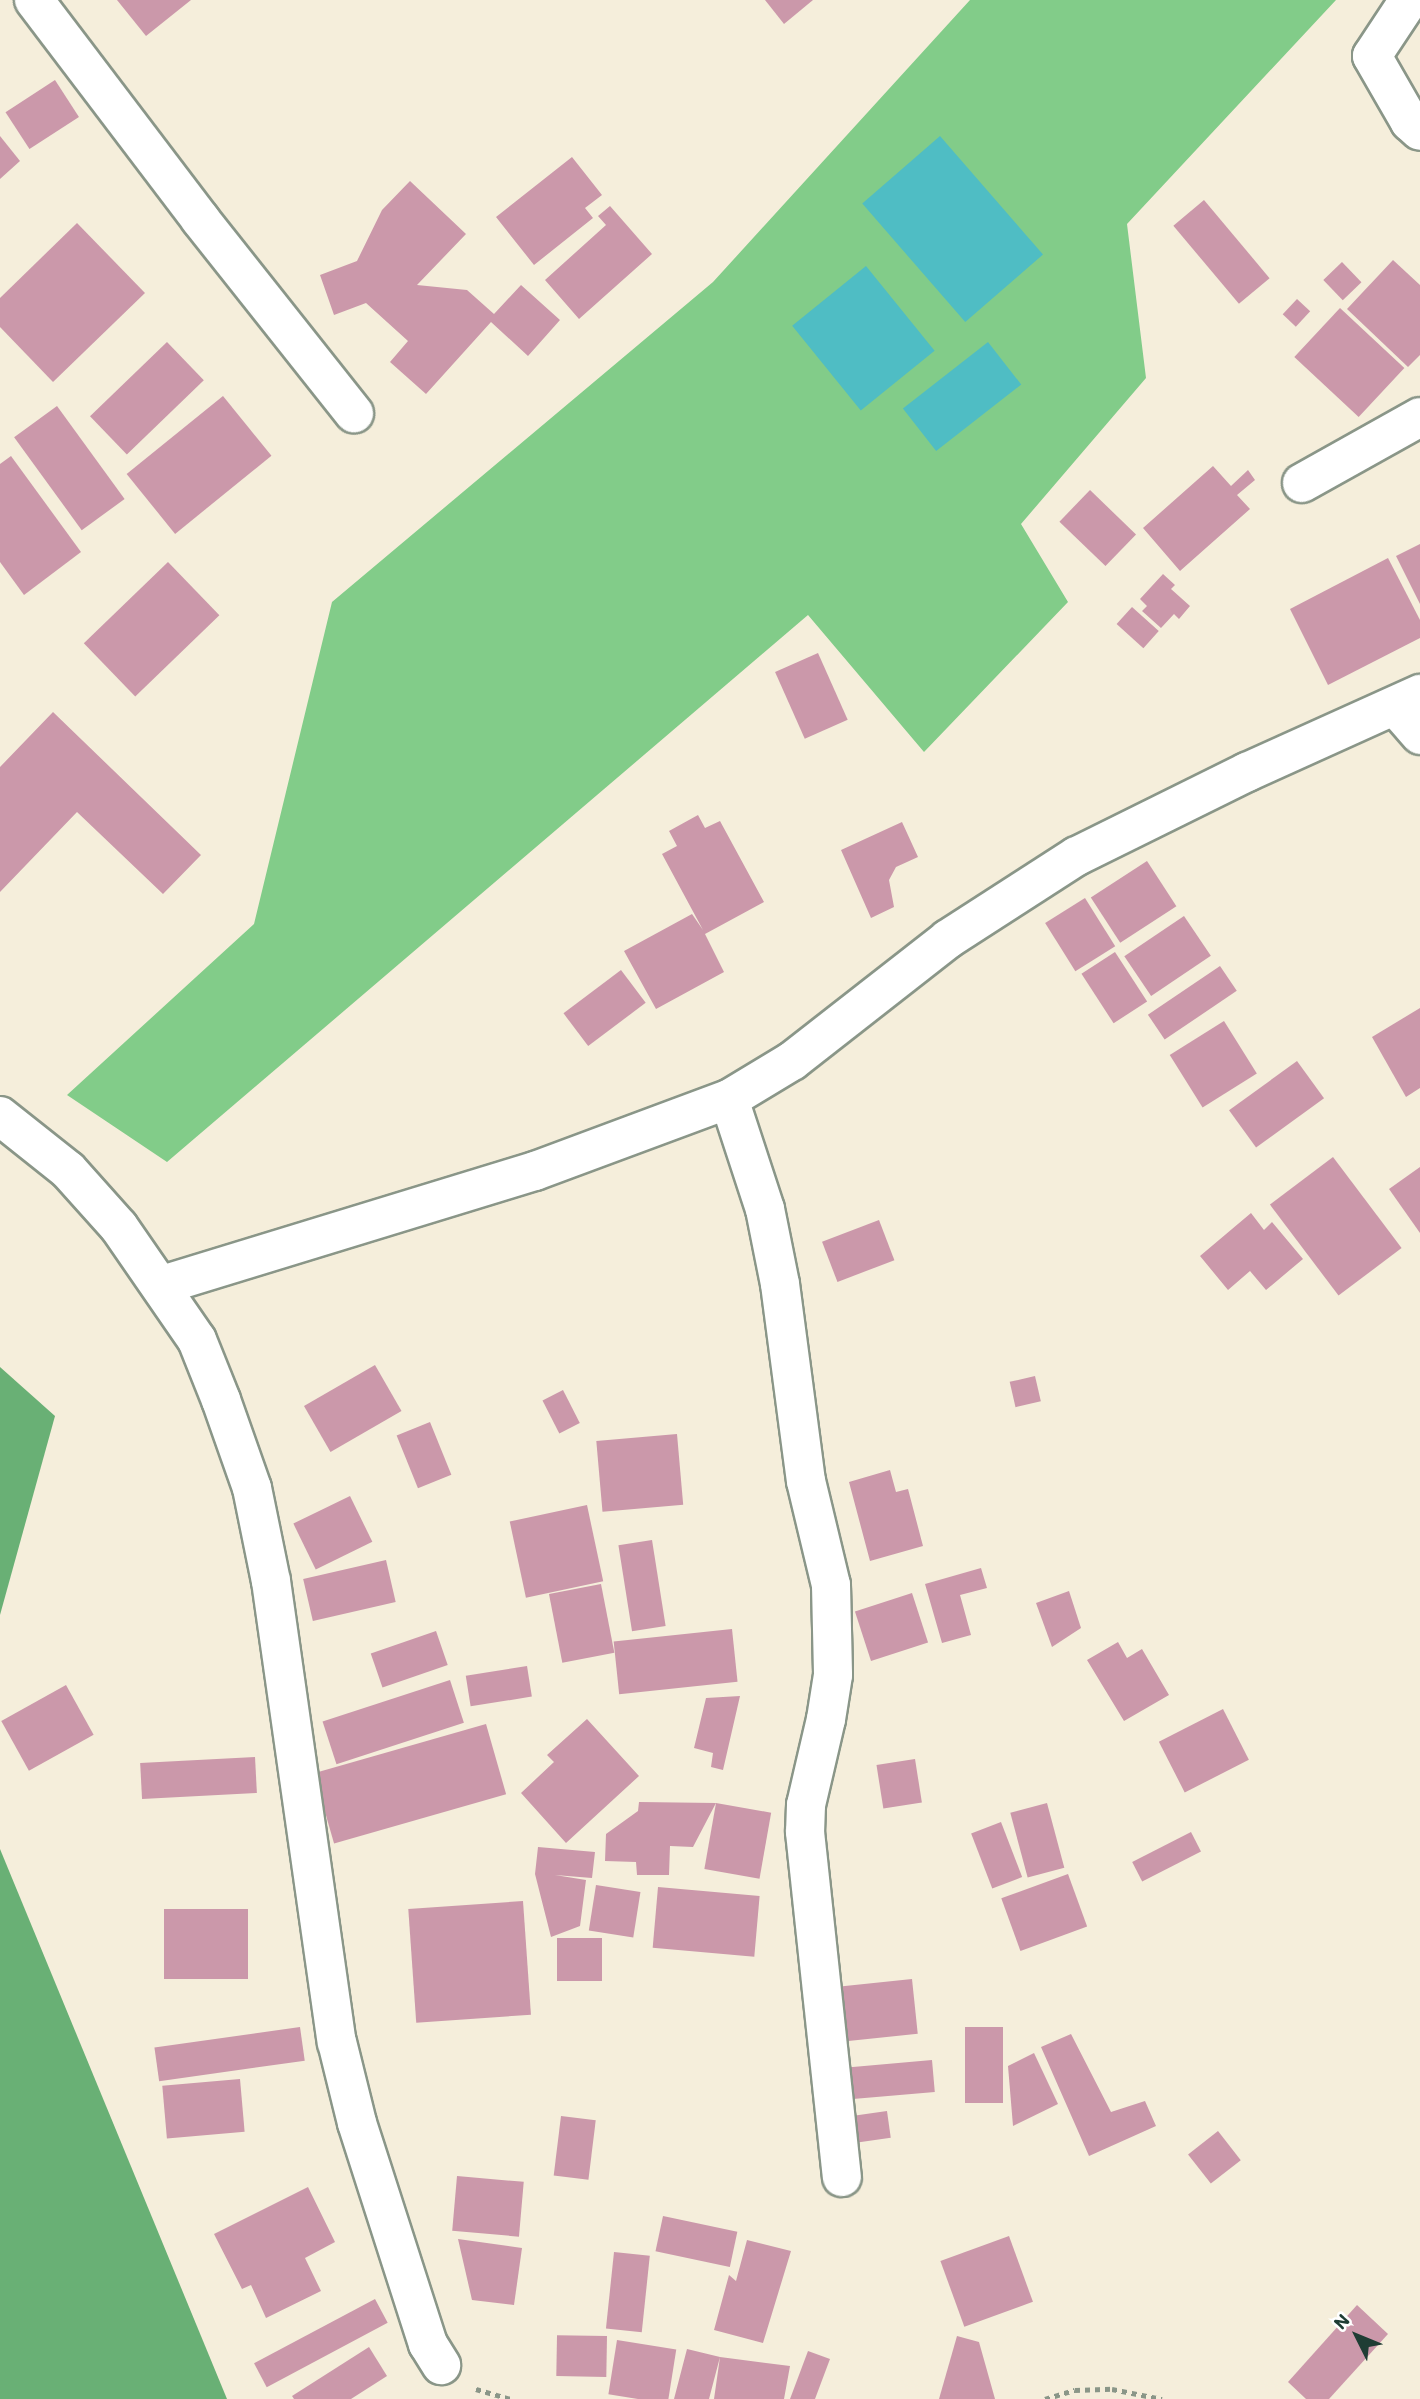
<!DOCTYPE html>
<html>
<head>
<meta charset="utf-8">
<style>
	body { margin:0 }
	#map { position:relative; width:1420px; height:2399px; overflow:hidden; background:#f5eedb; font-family:Itim,sans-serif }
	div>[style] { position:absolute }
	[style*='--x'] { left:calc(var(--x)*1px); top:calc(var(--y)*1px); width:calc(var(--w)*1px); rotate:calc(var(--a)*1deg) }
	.green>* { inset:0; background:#82cc89 }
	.forest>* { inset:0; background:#69b075 }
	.water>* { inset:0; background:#4fbdc4; transform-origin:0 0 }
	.building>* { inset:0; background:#cb98aa; transform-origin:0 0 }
	.path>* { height:4.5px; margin-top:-2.25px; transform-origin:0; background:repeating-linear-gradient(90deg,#8a9688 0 5px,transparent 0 10px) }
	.roads { filter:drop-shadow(2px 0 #8a9688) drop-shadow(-2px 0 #8a9688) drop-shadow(0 2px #8a9688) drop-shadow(0 -2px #8a9688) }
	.minor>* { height:38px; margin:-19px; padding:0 19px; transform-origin:19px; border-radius:19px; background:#fff }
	span { translate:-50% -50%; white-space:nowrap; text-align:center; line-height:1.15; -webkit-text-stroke:6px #fff; paint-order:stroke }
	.north { position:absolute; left:1322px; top:2301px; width:70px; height:70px; -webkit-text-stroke:5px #fff; paint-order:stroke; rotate:313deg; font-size:19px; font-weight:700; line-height:28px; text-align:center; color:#1f3d34 }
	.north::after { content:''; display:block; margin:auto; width:24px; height:32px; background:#1f3d34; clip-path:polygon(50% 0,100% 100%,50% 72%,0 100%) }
</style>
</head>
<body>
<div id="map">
	<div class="green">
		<i style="clip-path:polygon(970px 0,1336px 0,1127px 224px,1146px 378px,1021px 524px,1068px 602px,924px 752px,808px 615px,167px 1162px,67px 1095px,254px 924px,332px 602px,713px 282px)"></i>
	</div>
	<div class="forest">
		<i style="clip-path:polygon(0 1367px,55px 1416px,0 1615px)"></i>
		<i style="clip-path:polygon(0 1849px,227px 2399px,0 2399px)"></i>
	</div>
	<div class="water">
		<i style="left:940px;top:136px;width:157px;height:103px;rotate:49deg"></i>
		<i style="left:866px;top:266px;width:109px;height:95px;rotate:51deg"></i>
		<i style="left:988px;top:342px;width:54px;height:108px;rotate:52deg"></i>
	</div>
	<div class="building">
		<i style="clip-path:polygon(117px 0,191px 0,146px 36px)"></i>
		<i style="clip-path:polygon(765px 0,813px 0,784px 24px)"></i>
		<i style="left:55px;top:80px;width:44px;height:59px;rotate:57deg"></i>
		<i style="clip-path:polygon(0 136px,20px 161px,0 179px)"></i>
		<i style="clip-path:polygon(572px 157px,602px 195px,585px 208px,593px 218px,534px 265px,496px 217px)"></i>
		<i style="clip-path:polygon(410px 181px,466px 234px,417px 285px,467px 290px,494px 314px,521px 285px,560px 320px,528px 356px,491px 322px,426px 394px,390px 362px,408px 341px,366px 303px,334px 315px,320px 275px,357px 261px,382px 210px)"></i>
		<i style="left:1204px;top:200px;width:102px;height:40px;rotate:50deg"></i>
		<i style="clip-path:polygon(610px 206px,652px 254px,579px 319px,545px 280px,606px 225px,598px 216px)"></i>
		<i style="clip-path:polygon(77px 223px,145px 293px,53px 382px,0 327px,0 298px)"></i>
		<i style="clip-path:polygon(1393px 260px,1420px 285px,1420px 355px,1408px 367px,1347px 309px)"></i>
		<i style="left:1342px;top:262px;width:28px;height:26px;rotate:46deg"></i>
		<i style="left:1297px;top:299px;width:18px;height:21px;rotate:43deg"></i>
		<i style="left:1340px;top:308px;width:88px;height:67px;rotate:43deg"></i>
		<i style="left:167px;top:342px;width:53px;height:107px;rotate:46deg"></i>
		<i style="left:223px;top:396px;width:77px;height:124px;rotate:51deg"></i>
		<i style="left:57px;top:406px;width:115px;height:53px;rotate:54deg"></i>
		<i style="clip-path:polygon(11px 456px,81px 552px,24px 595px,0 562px,0 464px)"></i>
		<i style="clip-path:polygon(1213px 466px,1231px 486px,1248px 470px,1255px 480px,1237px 495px,1250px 509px,1180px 571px,1143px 528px)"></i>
		<i style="left:1090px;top:490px;width:64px;height:44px;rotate:44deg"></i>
		<i style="clip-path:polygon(1420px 544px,1420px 604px,1396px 556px)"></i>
		<i style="clip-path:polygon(1388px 558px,1420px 620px,1420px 638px,1328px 685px,1290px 609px)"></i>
		<i style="left:168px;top:562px;width:74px;height:117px;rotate:46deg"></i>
		<i style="clip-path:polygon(1163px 574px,1175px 585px,1171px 589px,1190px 606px,1179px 619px,1174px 614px,1161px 628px,1142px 611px,1147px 606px,1140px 599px)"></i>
		<i style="left:1132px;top:607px;width:36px;height:23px;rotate:42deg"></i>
		<i style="left:818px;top:653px;width:73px;height:47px;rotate:66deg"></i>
		<i style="clip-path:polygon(53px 712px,201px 855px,163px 894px,77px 812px,0 892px,0 767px)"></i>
		<i style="clip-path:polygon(698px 815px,705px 828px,720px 821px,764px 902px,705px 934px,724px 972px,656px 1009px,624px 951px,692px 914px,703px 930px,662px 854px,677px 846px,669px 831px)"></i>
		<i style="clip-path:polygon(902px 822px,918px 857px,896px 867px,889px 880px,894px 907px,871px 918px,841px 850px)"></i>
		<i style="left:1147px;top:861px;width:54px;height:67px;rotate:57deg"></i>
		<i style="left:1085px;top:898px;width:57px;height:47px;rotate:58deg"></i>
		<i style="left:1184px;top:916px;width:48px;height:72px;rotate:56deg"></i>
		<i style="left:1115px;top:952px;width:59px;height:40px;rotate:57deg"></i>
		<i style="left:1220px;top:966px;width:30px;height:87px;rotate:56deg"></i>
		<i style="left:621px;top:970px;width:41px;height:72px;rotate:53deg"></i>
		<i style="clip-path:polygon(1420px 1008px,1420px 1088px,1406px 1097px,1372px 1037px)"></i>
		<i style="left:1224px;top:1021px;width:62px;height:64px;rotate:58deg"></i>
		<i style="left:1297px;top:1061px;width:46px;height:84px;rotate:54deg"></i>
		<i style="left:1333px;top:1157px;width:114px;height:79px;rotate:53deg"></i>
		<i style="clip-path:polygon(1420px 1167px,1420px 1233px,1389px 1189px)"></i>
		<i style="clip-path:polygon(1251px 1213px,1264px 1230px,1272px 1222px,1303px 1259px,1266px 1290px,1250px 1271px,1228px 1290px,1200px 1256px)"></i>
		<i style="left:879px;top:1220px;width:43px;height:61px;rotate:69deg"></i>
		<i style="left:375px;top:1365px;width:53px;height:82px;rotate:60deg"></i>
		<i style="left:1035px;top:1376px;width:26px;height:26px;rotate:77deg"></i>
		<i style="left:563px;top:1390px;width:37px;height:23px;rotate:63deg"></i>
		<i style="left:430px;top:1422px;width:57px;height:36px;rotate:68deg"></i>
		<i style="left:677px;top:1434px;width:71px;height:81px;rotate:85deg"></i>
		<i style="clip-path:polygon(890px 1470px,896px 1492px,908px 1489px,923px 1546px,870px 1561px,849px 1482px)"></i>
		<i style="left:350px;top:1496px;width:51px;height:63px;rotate:64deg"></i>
		<i style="left:587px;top:1505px;width:78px;height:79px;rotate:78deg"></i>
		<i style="left:652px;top:1540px;width:87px;height:34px;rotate:81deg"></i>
		<i style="left:386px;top:1560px;width:43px;height:85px;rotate:77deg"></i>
		<i style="clip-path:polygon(981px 1568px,987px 1588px,960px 1595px,971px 1635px,942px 1643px,925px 1584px)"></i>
		<i style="left:601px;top:1584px;width:70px;height:53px;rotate:79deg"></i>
		<i style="clip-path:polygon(1069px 1591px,1081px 1628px,1052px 1647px,1036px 1603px)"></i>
		<i style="left:912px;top:1593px;width:52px;height:60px;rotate:72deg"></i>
		<i style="left:732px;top:1629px;width:53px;height:119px;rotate:84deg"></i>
		<i style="left:436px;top:1631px;width:36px;height:69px;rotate:71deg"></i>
		<i style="clip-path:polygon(1118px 1642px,1127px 1658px,1142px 1649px,1169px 1695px,1124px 1721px,1087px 1660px)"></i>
		<i style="left:527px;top:1666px;width:31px;height:62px;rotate:81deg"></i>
		<i style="left:450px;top:1680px;width:45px;height:134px;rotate:72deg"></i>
		<i style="left:66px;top:1685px;width:57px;height:74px;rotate:61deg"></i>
		<i style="clip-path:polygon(740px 1696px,723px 1770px,711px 1767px,713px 1753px,694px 1748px,706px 1698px)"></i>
		<i style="left:1223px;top:1709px;width:57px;height:72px;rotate:63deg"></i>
		<i style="clip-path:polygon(587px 1719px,639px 1776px,566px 1843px,521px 1793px,554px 1762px,547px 1755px)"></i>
		<i style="left:486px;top:1724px;width:73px;height:179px;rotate:74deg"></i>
		<i style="left:255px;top:1757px;width:36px;height:115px;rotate:87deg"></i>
		<i style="left:915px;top:1759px;width:44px;height:39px;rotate:81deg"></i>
		<i style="clip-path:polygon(639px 1802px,716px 1803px,693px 1847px,670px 1846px,669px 1875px,637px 1875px,636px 1862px,605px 1861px,606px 1834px,638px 1811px)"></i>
		<i style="left:716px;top:1803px;width:56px;height:67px;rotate:10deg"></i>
		<i style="left:1047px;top:1803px;width:67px;height:38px;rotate:75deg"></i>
		<i style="left:1001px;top:1822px;width:59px;height:32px;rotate:69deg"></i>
		<i style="left:1191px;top:1832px;width:22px;height:66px;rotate:63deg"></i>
		<i style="clip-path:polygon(538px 1847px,595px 1852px,592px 1878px,555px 1875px,586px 1880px,580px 1926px,551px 1937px,535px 1874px)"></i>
		<i style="left:1068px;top:1874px;width:56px;height:71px;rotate:70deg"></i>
		<i style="left:596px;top:1885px;width:45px;height:46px;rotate:9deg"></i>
		<i style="left:658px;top:1887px;width:102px;height:61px;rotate:5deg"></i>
		<i style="left:523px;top:1901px;width:114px;height:115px;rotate:86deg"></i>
		<i style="left:164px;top:1909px;width:84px;height:70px"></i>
		<i style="left:557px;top:1938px;width:45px;height:43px"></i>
		<i style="left:912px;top:1979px;width:55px;height:77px;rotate:84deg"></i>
		<i style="left:300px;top:2027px;width:34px;height:147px;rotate:82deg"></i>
		<i style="left:965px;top:2027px;width:38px;height:76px"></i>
		<i style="clip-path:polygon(1071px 2034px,1111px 2112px,1145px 2101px,1156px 2126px,1089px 2156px,1041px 2047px)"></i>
		<i style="clip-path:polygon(1034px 2053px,1058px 2104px,1013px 2126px,1008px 2066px)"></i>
		<i style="left:932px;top:2060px;width:32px;height:88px;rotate:85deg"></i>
		<i style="left:240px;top:2079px;width:53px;height:78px;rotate:85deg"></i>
		<i style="left:887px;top:2111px;width:27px;height:39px;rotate:82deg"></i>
		<i style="left:561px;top:2116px;width:35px;height:60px;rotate:7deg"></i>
		<i style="left:1218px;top:2131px;width:37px;height:38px;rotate:52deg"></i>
		<i style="left:457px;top:2176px;width:67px;height:55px;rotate:5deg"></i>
		<i style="clip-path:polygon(308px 2187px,335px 2242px,305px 2258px,321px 2291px,266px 2318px,251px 2285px,242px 2289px,214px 2234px)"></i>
		<i style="left:663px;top:2216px;width:76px;height:36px;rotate:12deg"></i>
		<i style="left:1009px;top:2236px;width:70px;height:73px;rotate:70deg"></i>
		<i style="clip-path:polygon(458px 2239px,522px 2248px,514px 2305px,472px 2300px)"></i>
		<i style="clip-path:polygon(747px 2240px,791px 2251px,763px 2343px,714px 2330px,729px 2275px,736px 2281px)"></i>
		<i style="left:614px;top:2252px;width:36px;height:77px;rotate:6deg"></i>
		<i style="left:375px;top:2299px;width:27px;height:137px;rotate:62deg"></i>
		<i style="clip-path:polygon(1357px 2305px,1388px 2334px,1329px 2399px,1306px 2399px,1288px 2382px)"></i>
		<i style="left:607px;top:2336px;width:41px;height:50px;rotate:91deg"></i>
		<i style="clip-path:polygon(957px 2336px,979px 2342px,995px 2399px,939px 2399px)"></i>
		<i style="left:617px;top:2340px;width:60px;height:55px;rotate:9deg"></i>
		<i style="clip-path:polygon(369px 2347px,387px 2376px,351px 2399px,294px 2399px,292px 2396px)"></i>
		<i style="clip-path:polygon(687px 2349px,720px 2357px,790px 2366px,784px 2399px,714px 2399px,720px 2357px,709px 2399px,674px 2399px)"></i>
		<i style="clip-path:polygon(808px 2351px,830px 2359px,815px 2399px,790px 2399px)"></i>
	</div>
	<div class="path">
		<i style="--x:476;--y:2389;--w:36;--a:16"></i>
		<i style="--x:1045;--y:2399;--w:31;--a:-17"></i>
		<i style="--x:1075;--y:2390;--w:37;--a:-2"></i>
		<i style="--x:1112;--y:2389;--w:51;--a:11.3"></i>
	</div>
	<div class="roads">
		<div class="minor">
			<i style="--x:34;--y:0;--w:275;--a:52.8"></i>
			<i style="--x:200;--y:219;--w:248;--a:51.6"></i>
			<i style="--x:1409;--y:0;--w:67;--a:123.5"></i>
			<i style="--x:1372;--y:56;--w:76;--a:60.1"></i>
			<i style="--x:1410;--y:122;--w:13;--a:42"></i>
			<i style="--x:1302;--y:483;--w:135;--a:-29.2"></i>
			<i style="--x:1396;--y:707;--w:37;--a:49"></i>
			<i style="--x:729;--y:1099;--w:116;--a:71.9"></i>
			<i style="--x:765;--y:1209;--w:76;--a:78.7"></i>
			<i style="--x:780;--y:1284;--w:199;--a:82.5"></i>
			<i style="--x:806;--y:1481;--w:107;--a:76.5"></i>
			<i style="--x:831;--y:1585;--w:90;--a:88.7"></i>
			<i style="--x:833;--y:1675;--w:45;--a:99"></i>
			<i style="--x:826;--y:1719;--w:88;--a:103.1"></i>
			<i style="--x:806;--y:1805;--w:27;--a:92"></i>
			<i style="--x:805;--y:1832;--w:347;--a:83.9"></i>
			<i style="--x:0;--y:1116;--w:87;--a:38.5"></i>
			<i style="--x:68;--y:1170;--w:76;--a:48.2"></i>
			<i style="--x:119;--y:1227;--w:137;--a:55.4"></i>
			<i style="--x:197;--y:1340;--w:65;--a:68.2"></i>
			<i style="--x:221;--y:1400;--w:93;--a:70.6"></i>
			<i style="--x:252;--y:1488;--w:95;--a:78.5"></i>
			<i style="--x:271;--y:1581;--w:466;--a:81.9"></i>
			<i style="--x:337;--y:2042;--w:83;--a:76.1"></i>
			<i style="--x:357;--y:2123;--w:232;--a:72.2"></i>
			<i style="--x:428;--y:2344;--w:25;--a:58"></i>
			<i style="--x:162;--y:1285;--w:390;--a:-17"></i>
			<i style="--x:535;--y:1171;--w:207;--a:-20.4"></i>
			<i style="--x:729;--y:1099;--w:74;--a:-31.1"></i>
			<i style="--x:792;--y:1061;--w:198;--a:-38"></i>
			<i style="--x:948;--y:939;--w:153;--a:-32.8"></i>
			<i style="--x:1077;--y:856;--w:190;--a:-26.3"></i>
			<i style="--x:1247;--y:772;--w:190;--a:-24.3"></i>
		</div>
	</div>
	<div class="north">N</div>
</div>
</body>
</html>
